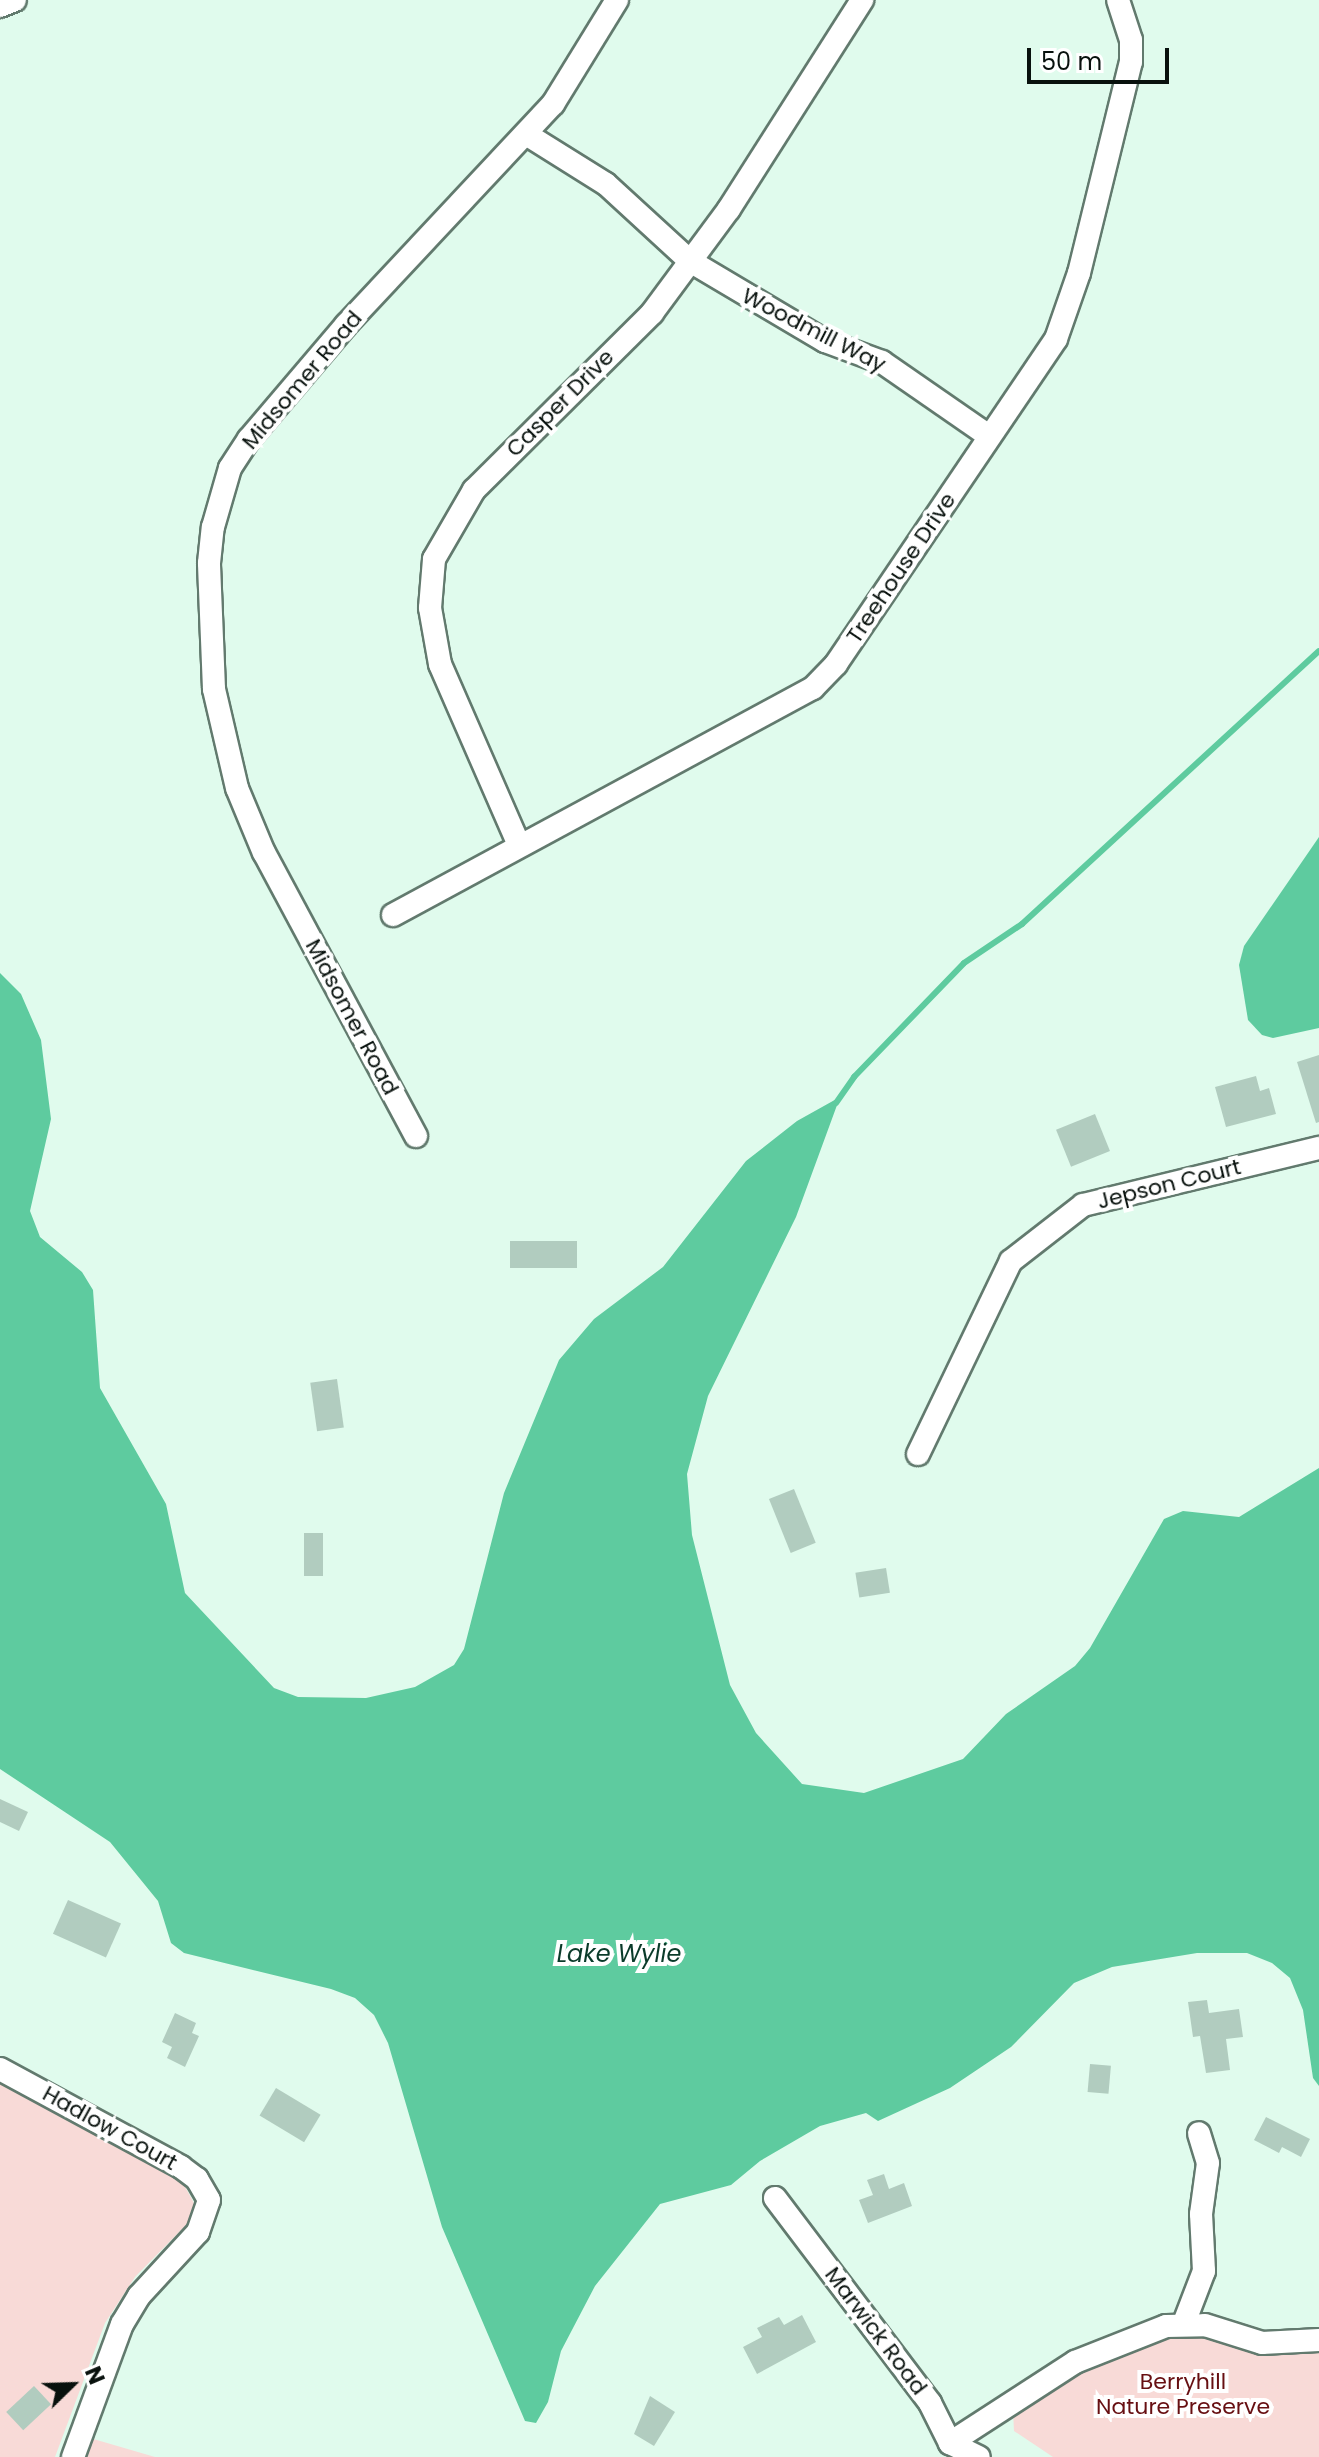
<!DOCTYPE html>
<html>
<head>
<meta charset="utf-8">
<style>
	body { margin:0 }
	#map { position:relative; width:1319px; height:2457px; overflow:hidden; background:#e0fbed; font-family:Poppins,sans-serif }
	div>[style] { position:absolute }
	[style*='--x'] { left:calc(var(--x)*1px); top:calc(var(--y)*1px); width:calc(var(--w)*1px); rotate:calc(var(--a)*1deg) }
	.green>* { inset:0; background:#f8dad7 }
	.water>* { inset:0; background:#5ecb9f }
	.stream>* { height:6px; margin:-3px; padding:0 3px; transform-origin:3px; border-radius:3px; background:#5ecb9f }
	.building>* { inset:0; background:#b1ccbf; transform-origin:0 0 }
	.roads { filter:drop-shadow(2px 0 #627a6e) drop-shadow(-2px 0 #627a6e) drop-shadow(0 2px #627a6e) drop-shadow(0 -2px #627a6e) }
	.street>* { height:22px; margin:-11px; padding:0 11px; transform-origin:11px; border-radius:11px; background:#fff }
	span { translate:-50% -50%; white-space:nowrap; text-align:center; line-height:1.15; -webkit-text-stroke:8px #fff; paint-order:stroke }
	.street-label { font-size:22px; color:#08110d }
	.park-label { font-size:22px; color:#670f12 }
	.water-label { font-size:24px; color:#0a3b2a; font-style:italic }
	.north { position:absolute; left:32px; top:2345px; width:80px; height:80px; -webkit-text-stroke:6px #fff; paint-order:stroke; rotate:67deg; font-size:22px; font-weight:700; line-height:32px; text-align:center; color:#08110d }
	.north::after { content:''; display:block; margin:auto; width:28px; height:36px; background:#08110d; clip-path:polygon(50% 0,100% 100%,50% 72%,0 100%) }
	.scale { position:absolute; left:1027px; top:48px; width:142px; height:36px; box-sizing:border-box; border:4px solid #08110d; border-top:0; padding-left:10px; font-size:24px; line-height:28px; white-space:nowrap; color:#08110d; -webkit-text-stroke:6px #fff; paint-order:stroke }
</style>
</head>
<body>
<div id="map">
	<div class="green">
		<i style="clip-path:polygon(0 2080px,125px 2144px,182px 2181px,195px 2205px,191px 2220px,135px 2277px,105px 2323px,55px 2457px,0 2457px)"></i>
		<i style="clip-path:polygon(1172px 2330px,1319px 2345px,1319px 2457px,1053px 2457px,1014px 2431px,1013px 2411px,1047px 2384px)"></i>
		<i style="clip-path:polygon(90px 2438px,155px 2457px,84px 2457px)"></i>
	</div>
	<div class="water">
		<i style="clip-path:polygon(1319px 837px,1319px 1028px,1273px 1038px,1262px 1035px,1248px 1020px,1239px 965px,1244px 946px)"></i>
		<i style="clip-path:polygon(0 973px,21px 994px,41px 1040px,51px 1119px,30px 1211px,40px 1237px,82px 1272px,93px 1290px,100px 1388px,166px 1504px,185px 1593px,274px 1688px,298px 1697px,366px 1698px,415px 1687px,454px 1665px,464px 1649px,504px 1493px,559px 1360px,594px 1319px,663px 1267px,746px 1161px,797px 1121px,840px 1097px,796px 1217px,708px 1396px,687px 1474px,692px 1535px,730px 1685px,756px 1733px,802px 1784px,864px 1793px,963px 1759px,1006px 1714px,1075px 1666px,1090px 1648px,1164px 1519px,1183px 1511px,1239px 1517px,1319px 1468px,1319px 2086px,1313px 2078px,1303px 2010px,1290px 1978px,1272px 1963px,1247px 1953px,1197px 1953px,1112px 1967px,1074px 1983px,1011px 2047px,950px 2088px,878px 2121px,866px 2113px,820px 2126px,760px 2161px,731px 2185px,660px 2204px,595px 2286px,561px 2351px,548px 2402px,536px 2423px,525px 2421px,442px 2227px,388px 2043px,374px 2015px,355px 1998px,331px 1989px,184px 1953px,171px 1943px,158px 1901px,110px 1842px,0 1769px)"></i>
	</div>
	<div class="stream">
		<i style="--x:836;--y:1103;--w:32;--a:-55"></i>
		<i style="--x:854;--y:1077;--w:158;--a:-46"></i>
		<i style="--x:964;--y:963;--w:70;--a:-33.9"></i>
		<i style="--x:1022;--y:924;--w:403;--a:-42.6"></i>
	</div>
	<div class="building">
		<i style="clip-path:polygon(1319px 1055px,1319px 1122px,1316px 1123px,1297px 1062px)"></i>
		<i style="clip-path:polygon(1256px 1076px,1260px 1091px,1269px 1088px,1276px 1114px,1226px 1127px,1215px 1087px)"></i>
		<i style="left:1095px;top:1114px;width:40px;height:42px;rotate:68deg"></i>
		<i style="left:577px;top:1241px;width:27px;height:67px;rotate:90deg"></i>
		<i style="left:337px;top:1379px;width:49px;height:27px;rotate:82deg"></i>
		<i style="left:794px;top:1489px;width:58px;height:27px;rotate:68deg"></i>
		<i style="left:304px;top:1533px;width:19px;height:43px"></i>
		<i style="left:886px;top:1568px;width:25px;height:31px;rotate:81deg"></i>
		<i style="clip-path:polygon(0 1799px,28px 1812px,19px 1831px,0 1822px)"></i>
		<i style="left:68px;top:1900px;width:58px;height:37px;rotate:24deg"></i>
		<i style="clip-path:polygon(1207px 2000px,1209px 2013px,1239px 2009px,1243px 2037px,1226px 2039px,1230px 2070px,1206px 2073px,1200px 2036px,1193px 2037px,1188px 2002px)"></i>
		<i style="clip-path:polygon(175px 2013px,196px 2023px,192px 2033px,199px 2036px,185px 2067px,167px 2058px,172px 2047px,162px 2042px)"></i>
		<i style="left:1090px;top:2064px;width:21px;height:28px;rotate:5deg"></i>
		<i style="left:276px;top:2088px;width:52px;height:32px;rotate:31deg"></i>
		<i style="clip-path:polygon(1266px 2117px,1310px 2139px,1301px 2157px,1282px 2147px,1279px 2153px,1254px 2140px)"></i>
		<i style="clip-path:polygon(884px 2174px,889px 2189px,904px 2183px,912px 2206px,868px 2223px,859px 2200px,873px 2195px,867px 2180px)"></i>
		<i style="clip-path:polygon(802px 2315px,816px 2342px,757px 2374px,743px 2347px,762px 2337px,757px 2328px,779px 2317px,784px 2325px)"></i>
		<i style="left:34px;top:2386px;width:25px;height:38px;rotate:47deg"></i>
		<i style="clip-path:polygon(650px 2396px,675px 2412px,654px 2446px,634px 2434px)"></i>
	</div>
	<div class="roads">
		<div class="street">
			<i style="--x:0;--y:6;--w:16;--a:-22"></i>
			<i style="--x:526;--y:134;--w:94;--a:32"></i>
			<i style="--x:606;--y:184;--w:114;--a:42.5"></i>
			<i style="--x:690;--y:261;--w:157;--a:30.7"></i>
			<i style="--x:825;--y:341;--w:61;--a:20.2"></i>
			<i style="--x:882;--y:362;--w:130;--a:34.7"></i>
			<i style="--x:519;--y:845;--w:197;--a:-113.6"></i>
			<i style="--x:440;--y:664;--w:57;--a:-100.1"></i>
			<i style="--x:430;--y:608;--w:49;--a:-85.3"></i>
			<i style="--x:434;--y:559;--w:80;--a:-59.9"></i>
			<i style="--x:474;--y:490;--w:251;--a:-44.8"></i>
			<i style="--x:652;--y:313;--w:129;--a:-53.5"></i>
			<i style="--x:729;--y:209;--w:248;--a:-57.5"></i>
			<i style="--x:393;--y:915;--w:477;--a:-28.4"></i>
			<i style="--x:813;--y:688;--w:33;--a:-46"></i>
			<i style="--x:836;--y:664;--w:392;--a:-55.9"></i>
			<i style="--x:1056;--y:339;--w:70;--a:-70.8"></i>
			<i style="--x:1079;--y:273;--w:217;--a:-76.2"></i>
			<i style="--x:1131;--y:62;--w:22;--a:-90"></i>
			<i style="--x:1131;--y:40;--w:42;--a:-108"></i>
			<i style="--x:416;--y:1136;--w:321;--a:-118.2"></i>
			<i style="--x:264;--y:853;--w:70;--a:-112.6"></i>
			<i style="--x:237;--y:788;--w:102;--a:-103.1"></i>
			<i style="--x:214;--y:689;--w:126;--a:-92.3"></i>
			<i style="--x:209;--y:563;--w:36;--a:-84"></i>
			<i style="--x:213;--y:527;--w:61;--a:-73.9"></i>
			<i style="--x:230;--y:468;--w:35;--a:-57"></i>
			<i style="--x:249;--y:439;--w:150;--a:-49.6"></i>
			<i style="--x:346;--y:325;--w:303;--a:-46.9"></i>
			<i style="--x:553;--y:104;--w:122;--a:-58.4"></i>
			<i style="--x:918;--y:1454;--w:214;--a:-64.3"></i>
			<i style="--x:1011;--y:1261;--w:91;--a:-37.9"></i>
			<i style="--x:1083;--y:1205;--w:243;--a:-13.6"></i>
			<i style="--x:0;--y:2069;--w:206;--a:28.4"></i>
			<i style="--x:181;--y:2167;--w:20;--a:37"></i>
			<i style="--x:197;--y:2179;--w:24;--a:60"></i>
			<i style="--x:209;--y:2200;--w:34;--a:109"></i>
			<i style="--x:198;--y:2232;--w:87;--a:132.7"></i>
			<i style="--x:139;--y:2296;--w:33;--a:121"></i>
			<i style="--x:122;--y:2324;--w:142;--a:110.2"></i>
			<i style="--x:775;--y:2198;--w:257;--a:52.9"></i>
			<i style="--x:930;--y:2403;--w:45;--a:63.4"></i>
			<i style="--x:950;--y:2443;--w:32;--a:26"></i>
			<i style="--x:1184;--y:2323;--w:56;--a:-69"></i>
			<i style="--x:1204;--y:2271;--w:57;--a:-93"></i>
			<i style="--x:1201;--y:2214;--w:51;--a:-82.2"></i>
			<i style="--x:1208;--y:2163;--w:31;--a:-107"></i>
			<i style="--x:950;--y:2443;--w:149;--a:-32.9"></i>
			<i style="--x:1075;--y:2362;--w:98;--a:-21.6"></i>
			<i style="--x:1166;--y:2326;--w:39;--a:-1"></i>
			<i style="--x:1205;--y:2325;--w:60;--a:17.5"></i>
			<i style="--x:1262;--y:2343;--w:57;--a:-3"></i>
		</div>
	</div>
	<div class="street-label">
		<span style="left:814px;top:330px;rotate:27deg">Woodmill Way</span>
		<span style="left:302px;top:380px;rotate:-50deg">Midsomer Road</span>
		<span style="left:560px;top:403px;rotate:-45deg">Casper Drive</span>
		<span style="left:901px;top:568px;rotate:-56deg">Treehouse Drive</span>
		<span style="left:352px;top:1017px;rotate:62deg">Midsomer Road</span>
		<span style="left:1169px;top:1184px;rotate:-14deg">Jepson Court</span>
		<span style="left:110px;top:2128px;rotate:29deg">Hadlow Court</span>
		<span style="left:876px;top:2331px;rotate:53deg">Marwick Road</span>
	</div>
	<div class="park-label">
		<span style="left:1183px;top:2394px">Berryhill<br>Nature Preserve</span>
	</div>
	<div class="water-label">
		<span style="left:619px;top:1954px">Lake Wylie</span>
	</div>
	<div class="north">N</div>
	<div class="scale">50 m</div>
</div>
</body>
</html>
